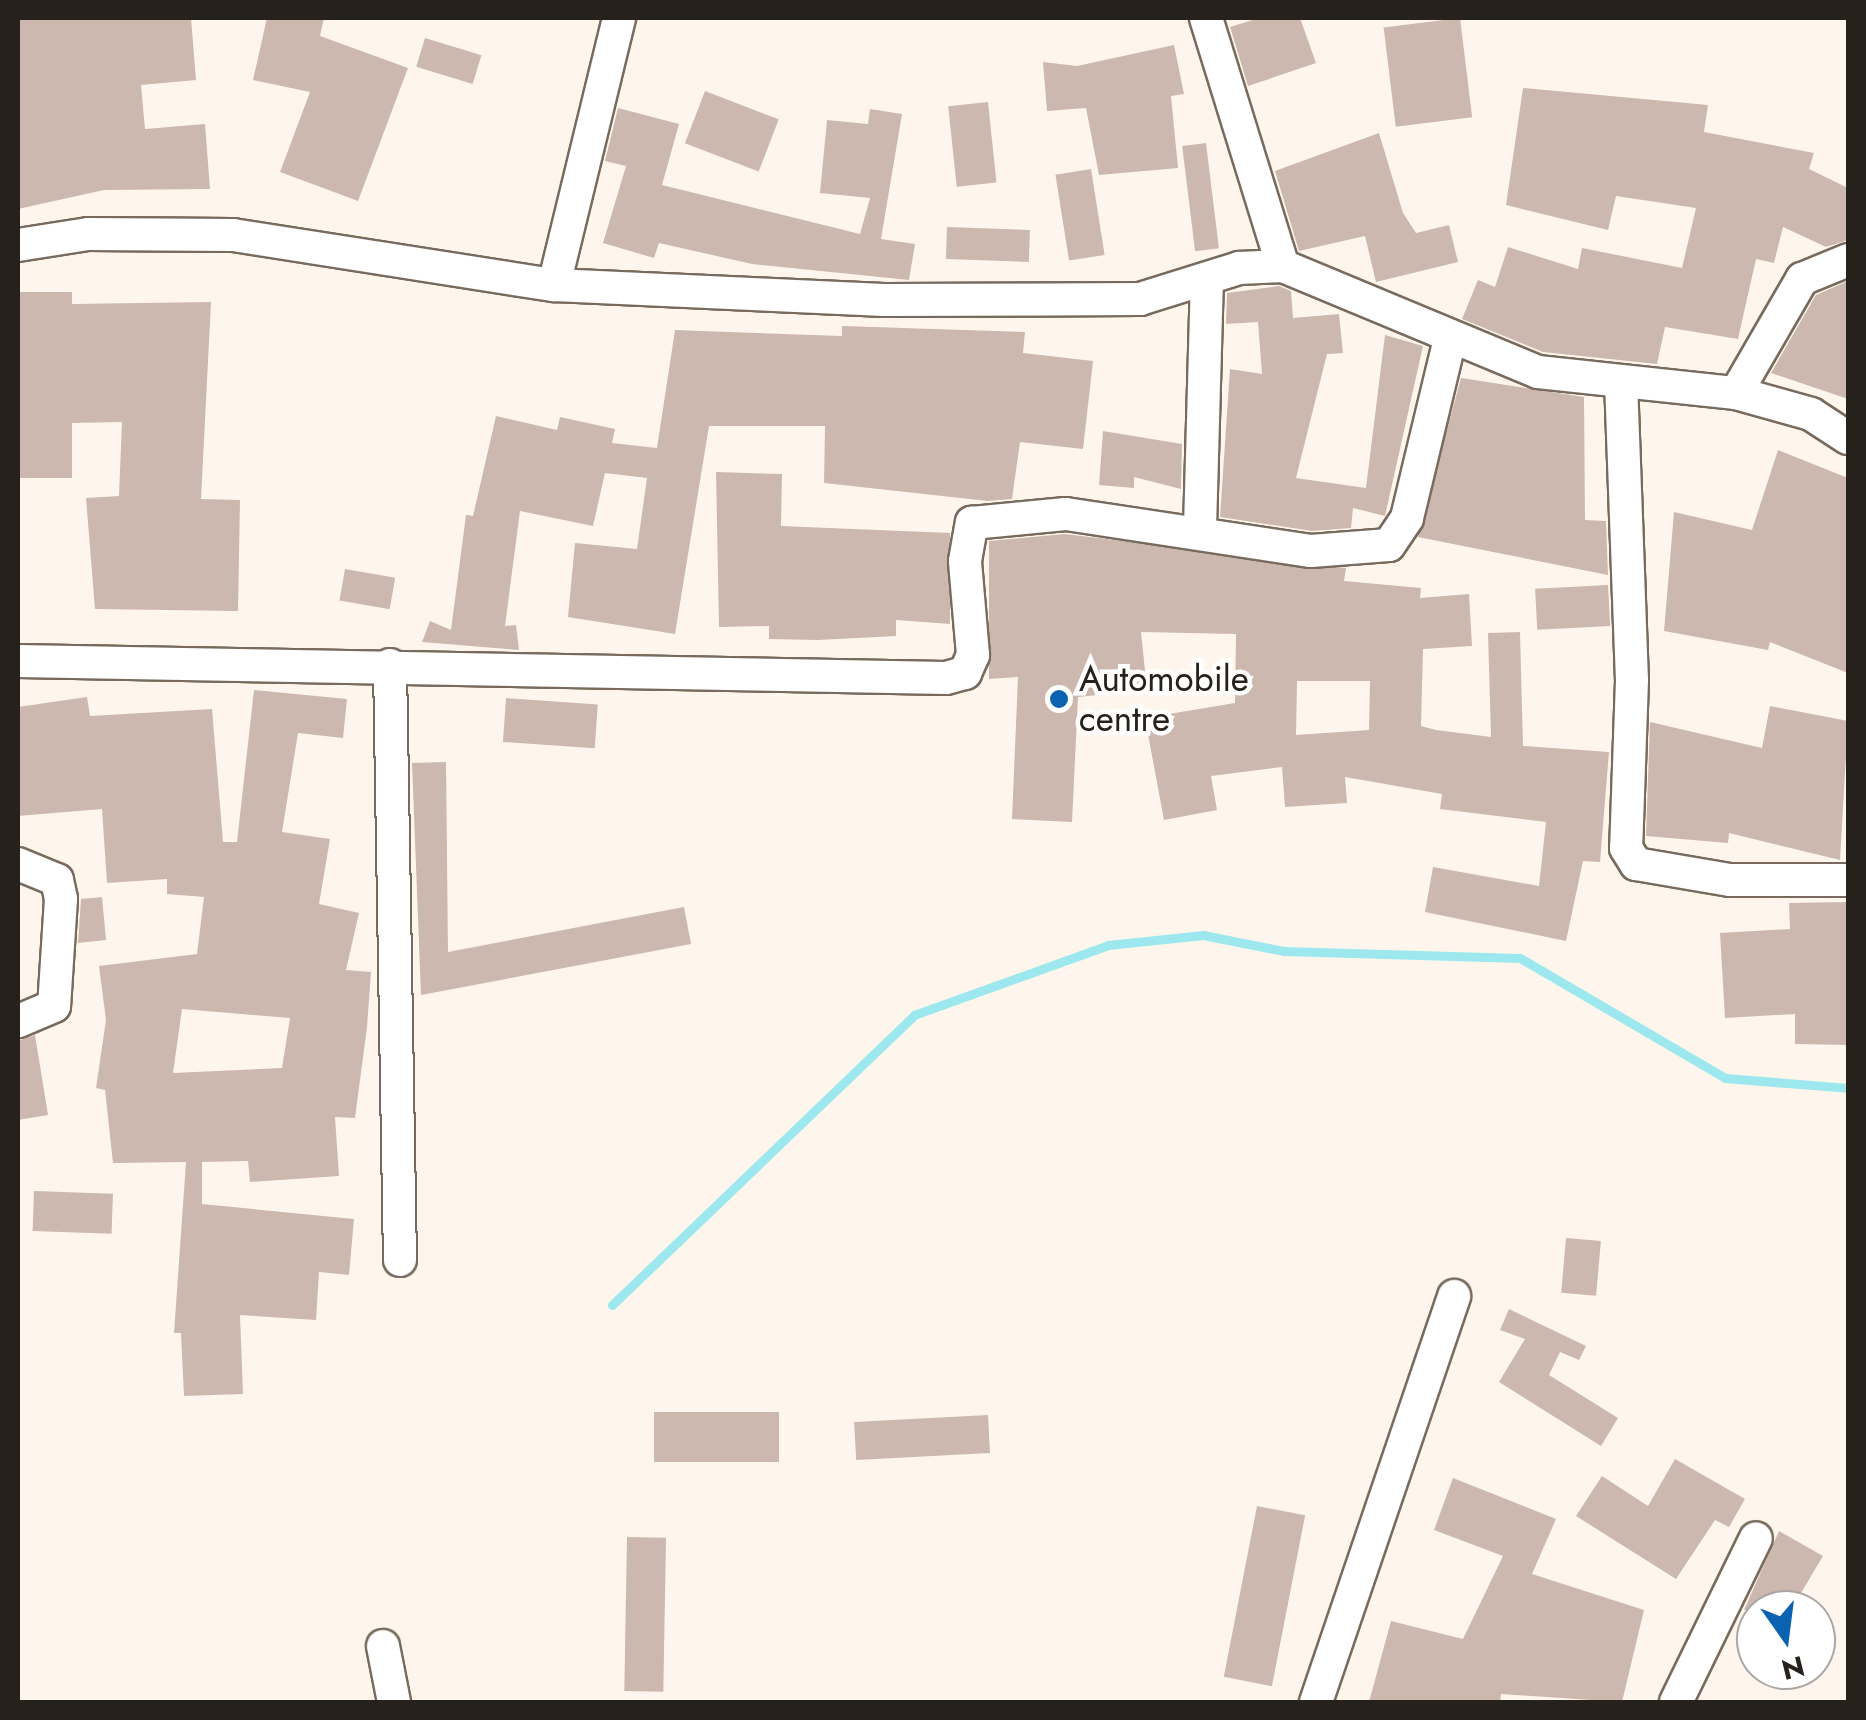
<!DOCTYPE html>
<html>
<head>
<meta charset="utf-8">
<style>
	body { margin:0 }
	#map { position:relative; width:1866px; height:1720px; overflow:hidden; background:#fef6ec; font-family:Jost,sans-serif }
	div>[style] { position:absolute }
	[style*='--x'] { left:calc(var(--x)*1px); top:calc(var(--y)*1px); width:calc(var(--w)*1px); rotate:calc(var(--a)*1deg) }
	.stream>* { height:9px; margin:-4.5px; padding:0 4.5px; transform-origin:4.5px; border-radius:4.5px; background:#9ce8ee }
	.building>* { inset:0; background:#ccb8af; transform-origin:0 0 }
	.roads { filter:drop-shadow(2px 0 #786b5d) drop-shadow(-2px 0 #786b5d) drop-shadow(0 2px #786b5d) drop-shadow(0 -2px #786b5d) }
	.street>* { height:32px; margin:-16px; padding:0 16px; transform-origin:16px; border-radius:16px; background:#fff }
	.dots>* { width:28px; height:28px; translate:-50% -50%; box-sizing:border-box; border:5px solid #fff; border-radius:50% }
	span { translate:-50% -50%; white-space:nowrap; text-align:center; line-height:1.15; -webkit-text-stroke:9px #fff; paint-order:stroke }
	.poi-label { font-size:35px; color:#27211c }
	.left { translate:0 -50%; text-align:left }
	.frame { position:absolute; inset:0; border:20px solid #27211c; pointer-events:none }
	.north { position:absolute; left:1736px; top:1590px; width:100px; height:100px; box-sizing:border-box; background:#fff; border:2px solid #a9a6a4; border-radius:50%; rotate:166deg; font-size:28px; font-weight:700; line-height:40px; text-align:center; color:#27211c }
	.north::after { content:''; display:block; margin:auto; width:35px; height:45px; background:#0a62b0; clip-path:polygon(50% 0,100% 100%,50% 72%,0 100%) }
</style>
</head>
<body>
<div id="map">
	<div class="stream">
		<i style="--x:612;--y:1305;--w:419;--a:-43.8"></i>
		<i style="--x:914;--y:1015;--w:206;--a:-19.8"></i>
		<i style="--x:1108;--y:945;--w:96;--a:-6"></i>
		<i style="--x:1203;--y:935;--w:83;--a:11.2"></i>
		<i style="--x:1284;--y:951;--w:236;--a:1.7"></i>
		<i style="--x:1520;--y:958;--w:238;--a:30.3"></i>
		<i style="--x:1725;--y:1078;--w:123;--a:4.6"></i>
	</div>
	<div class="building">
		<i style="clip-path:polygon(18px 18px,191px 18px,196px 80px,141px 85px,145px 129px,205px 124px,210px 189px,104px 190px,18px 209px)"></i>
		<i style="clip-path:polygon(267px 18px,324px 18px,320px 36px,408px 68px,358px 201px,280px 172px,310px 92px,253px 80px)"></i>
		<i style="clip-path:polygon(1259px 18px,1300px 18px,1316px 63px,1248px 86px,1230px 27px)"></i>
		<i style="left:1460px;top:18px;width:100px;height:77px;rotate:83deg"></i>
		<i style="left:425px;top:38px;width:59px;height:30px;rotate:17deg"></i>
		<i style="clip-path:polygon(1174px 45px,1184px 94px,1171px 96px,1178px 168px,1099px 175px,1086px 108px,1047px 111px,1043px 62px,1077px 66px)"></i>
		<i style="clip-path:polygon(1523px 88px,1708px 105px,1704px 132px,1814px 153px,1809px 169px,1848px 188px,1848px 240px,1826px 247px,1783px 227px,1774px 263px,1756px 259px,1738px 339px,1665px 327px,1657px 364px,1543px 352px,1462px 319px,1478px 280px,1495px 287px,1508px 247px,1578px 269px,1582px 248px,1682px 268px,1696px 208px,1616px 196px,1608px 230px,1506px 205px)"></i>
		<i style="left:705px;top:91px;width:79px;height:56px;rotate:21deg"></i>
		<i style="left:988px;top:102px;width:81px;height:40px;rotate:84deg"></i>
		<i style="clip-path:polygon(618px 108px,679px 124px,662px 185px,860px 234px,870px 198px,820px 193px,827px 120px,868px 124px,870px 109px,902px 114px,881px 239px,915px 244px,909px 280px,752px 264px,659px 243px,654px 258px,603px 243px,626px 166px,605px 161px)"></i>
		<i style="clip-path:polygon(1379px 133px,1403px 213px,1416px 233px,1449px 225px,1458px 262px,1376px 282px,1365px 236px,1299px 251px,1275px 171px)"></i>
		<i style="left:1206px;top:143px;width:106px;height:24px;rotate:83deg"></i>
		<i style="left:1091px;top:169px;width:87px;height:36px;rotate:81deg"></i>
		<i style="left:947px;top:227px;width:83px;height:32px;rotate:2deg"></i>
		<i style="clip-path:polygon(1848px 281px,1848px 399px,1771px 373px,1816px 295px)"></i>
		<i style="clip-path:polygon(1279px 286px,1291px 291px,1293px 318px,1339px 314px,1343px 353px,1327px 354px,1296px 478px,1366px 488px,1385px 335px,1423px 346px,1385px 516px,1353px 508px,1351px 528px,1312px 531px,1220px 517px,1230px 369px,1262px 374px,1258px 322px,1226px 324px,1227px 293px)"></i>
		<i style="clip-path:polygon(18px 292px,72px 292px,72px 304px,211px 302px,201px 499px,240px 500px,238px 611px,95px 609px,86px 498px,119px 496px,122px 422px,72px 423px,72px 478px,18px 478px)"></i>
		<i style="clip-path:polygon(842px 326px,1025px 332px,1023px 353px,1093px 361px,1083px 449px,1020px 442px,1012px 499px,988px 501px,824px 483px,825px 426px,709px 426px,675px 634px,568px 617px,575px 543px,637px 549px,647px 478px,605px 473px,593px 526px,520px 511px,505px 626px,516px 625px,519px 650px,422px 642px,430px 621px,451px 630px,466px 515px,473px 516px,496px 416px,557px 430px,560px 417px,615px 429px,612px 443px,657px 448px,675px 330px,842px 336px)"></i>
		<i style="clip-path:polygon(1461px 378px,1584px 397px,1585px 520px,1606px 521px,1608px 575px,1418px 537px)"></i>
		<i style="clip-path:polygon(1103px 431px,1182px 444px,1181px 489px,1134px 477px,1134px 488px,1099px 485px)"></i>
		<i style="clip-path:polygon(1778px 450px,1848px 478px,1848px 673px,1770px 642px,1768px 650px,1664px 631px,1674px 512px,1752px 530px)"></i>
		<i style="clip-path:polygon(716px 472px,782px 474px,781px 526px,950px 533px,950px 624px,896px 620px,896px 636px,818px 640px,769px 639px,769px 626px,719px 627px)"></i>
		<i style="clip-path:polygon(evenodd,1065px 534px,1346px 568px,1344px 581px,1421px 588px,1420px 598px,1469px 594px,1472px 646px,1423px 649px,1421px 726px,1436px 730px,1491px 737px,1488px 633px,1520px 632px,1523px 746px,1609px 752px,1600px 862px,1583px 861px,1566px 941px,1425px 912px,1433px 867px,1539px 886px,1546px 822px,1440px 809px,1442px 794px,1345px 777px,1347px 803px,1285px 807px,1282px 767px,1211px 776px,1217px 810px,1164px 820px,1145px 718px,1235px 703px,1236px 634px,1141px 632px,1147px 690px,1078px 697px,1072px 822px,1012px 819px,1018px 677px,989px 679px,989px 541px,1065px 534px,1297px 681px,1370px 681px,1369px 730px,1296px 735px,1297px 681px)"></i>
		<i style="left:345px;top:569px;width:51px;height:32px;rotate:10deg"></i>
		<i style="left:1608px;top:585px;width:41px;height:73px;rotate:87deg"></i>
		<i style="clip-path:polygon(evenodd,254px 690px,347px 699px,343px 738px,298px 733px,282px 832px,330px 839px,319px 904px,359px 913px,346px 970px,371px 972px,367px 1027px,355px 1118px,335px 1117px,339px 1176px,250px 1182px,248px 1161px,202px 1162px,202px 1204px,354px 1219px,349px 1275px,319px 1272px,316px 1320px,240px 1315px,243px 1394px,184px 1396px,181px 1333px,174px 1333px,186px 1162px,113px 1163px,105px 1090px,96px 1088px,106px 1020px,99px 966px,197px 954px,204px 897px,167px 894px,167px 879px,107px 883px,102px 809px,18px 816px,18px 707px,87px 697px,90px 716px,212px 709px,223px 842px,237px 842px,254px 690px,182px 1009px,290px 1018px,282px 1068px,173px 1073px,182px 1009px)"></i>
		<i style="left:506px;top:698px;width:92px;height:44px;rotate:4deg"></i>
		<i style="clip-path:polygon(1770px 706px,1848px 721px,1840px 860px,1729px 833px,1728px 843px,1646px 836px,1650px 722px,1762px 748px)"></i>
		<i style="clip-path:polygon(446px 762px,448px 952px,684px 907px,691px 944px,421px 995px,412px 763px)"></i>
		<i style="clip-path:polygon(102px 897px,106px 940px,78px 943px,81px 899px)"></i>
		<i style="clip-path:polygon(1848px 902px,1848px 1045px,1795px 1044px,1795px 1014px,1725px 1018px,1720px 933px,1790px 929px,1789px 903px)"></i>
		<i style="clip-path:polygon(35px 1035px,48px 1115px,18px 1120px,18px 1041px)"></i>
		<i style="left:34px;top:1191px;width:79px;height:40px;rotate:2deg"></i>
		<i style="left:1566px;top:1238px;width:35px;height:55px;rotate:5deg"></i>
		<i style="clip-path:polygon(1509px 1309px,1586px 1346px,1579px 1360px,1560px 1352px,1549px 1375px,1618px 1418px,1601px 1446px,1499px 1382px,1525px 1339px,1500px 1330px)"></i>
		<i style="left:779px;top:1412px;width:50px;height:125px;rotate:90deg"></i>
		<i style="left:988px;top:1415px;width:38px;height:134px;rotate:87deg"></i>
		<i style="clip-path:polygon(1675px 1459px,1745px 1499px,1729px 1527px,1715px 1520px,1676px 1579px,1576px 1516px,1602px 1476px,1648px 1506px)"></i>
		<i style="clip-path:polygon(1453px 1478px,1556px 1519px,1532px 1574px,1644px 1610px,1622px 1702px,1501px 1694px,1500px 1702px,1369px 1702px,1391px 1621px,1463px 1639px,1503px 1556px,1434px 1530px)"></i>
		<i style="left:1257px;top:1506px;width:49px;height:174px;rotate:11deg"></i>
		<i style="clip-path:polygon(1779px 1531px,1823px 1556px,1791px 1610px,1744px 1610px)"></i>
		<i style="left:627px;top:1537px;width:39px;height:154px;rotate:1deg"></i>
	</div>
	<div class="roads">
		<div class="street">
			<i style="--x:1206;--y:18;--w:260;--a:72.8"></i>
			<i style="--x:18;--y:245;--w:71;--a:-8.9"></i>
			<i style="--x:88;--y:234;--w:145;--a:0.4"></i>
			<i style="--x:233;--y:235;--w:325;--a:8.9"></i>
			<i style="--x:554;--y:285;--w:330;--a:2.6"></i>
			<i style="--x:884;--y:300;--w:256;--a:-0.2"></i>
			<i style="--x:1140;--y:299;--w:104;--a:-17.4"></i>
			<i style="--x:1239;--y:268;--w:44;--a:-2.6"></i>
			<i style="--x:1283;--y:266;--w:276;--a:22.6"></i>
			<i style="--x:1538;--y:372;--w:199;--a:6.1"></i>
			<i style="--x:1736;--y:393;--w:78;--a:15.6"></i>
			<i style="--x:1811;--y:414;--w:44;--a:33"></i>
			<i style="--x:554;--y:285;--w:275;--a:-76.3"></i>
			<i style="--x:1621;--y:381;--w:299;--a:87.9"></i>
			<i style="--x:1632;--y:680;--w:168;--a:92"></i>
			<i style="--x:1626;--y:848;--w:19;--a:58"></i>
			<i style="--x:1636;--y:864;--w:95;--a:9.7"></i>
			<i style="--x:1730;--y:880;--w:118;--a:0"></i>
			<i style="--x:1736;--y:393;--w:132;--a:-59.9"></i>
			<i style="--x:1802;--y:279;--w:50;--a:-22.4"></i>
			<i style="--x:1200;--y:528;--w:249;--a:-88.4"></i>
			<i style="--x:18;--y:661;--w:928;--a:1.05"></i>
			<i style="--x:946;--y:678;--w:20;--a:-15"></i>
			<i style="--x:965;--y:673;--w:20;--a:-66"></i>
			<i style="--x:973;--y:655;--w:94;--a:-94.9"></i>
			<i style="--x:965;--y:561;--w:39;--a:-80"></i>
			<i style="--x:972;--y:523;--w:94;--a:-5.5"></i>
			<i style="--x:1066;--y:514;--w:248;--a:8.6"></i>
			<i style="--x:1311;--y:551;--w:78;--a:-4.4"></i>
			<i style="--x:1389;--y:545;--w:32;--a:-56"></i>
			<i style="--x:1407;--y:518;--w:184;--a:-76.5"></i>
			<i style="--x:390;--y:665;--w:595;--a:89.04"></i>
			<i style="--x:18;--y:864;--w:42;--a:22.3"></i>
			<i style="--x:57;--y:880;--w:19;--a:78"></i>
			<i style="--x:61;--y:899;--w:107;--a:93.7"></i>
			<i style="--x:54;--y:1006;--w:39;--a:157"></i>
			<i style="--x:383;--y:1646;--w:57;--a:78.9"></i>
			<i style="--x:1316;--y:1702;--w:429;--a:-71.2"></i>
			<i style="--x:1676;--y:1702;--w:182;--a:-64"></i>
		</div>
	</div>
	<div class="dots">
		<i style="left:1059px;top:699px;background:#0a62b0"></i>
	</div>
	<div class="poi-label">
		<span class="left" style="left:1079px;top:699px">Automobile<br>centre</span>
	</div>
	<div class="frame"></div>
	<div class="north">N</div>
</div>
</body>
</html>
